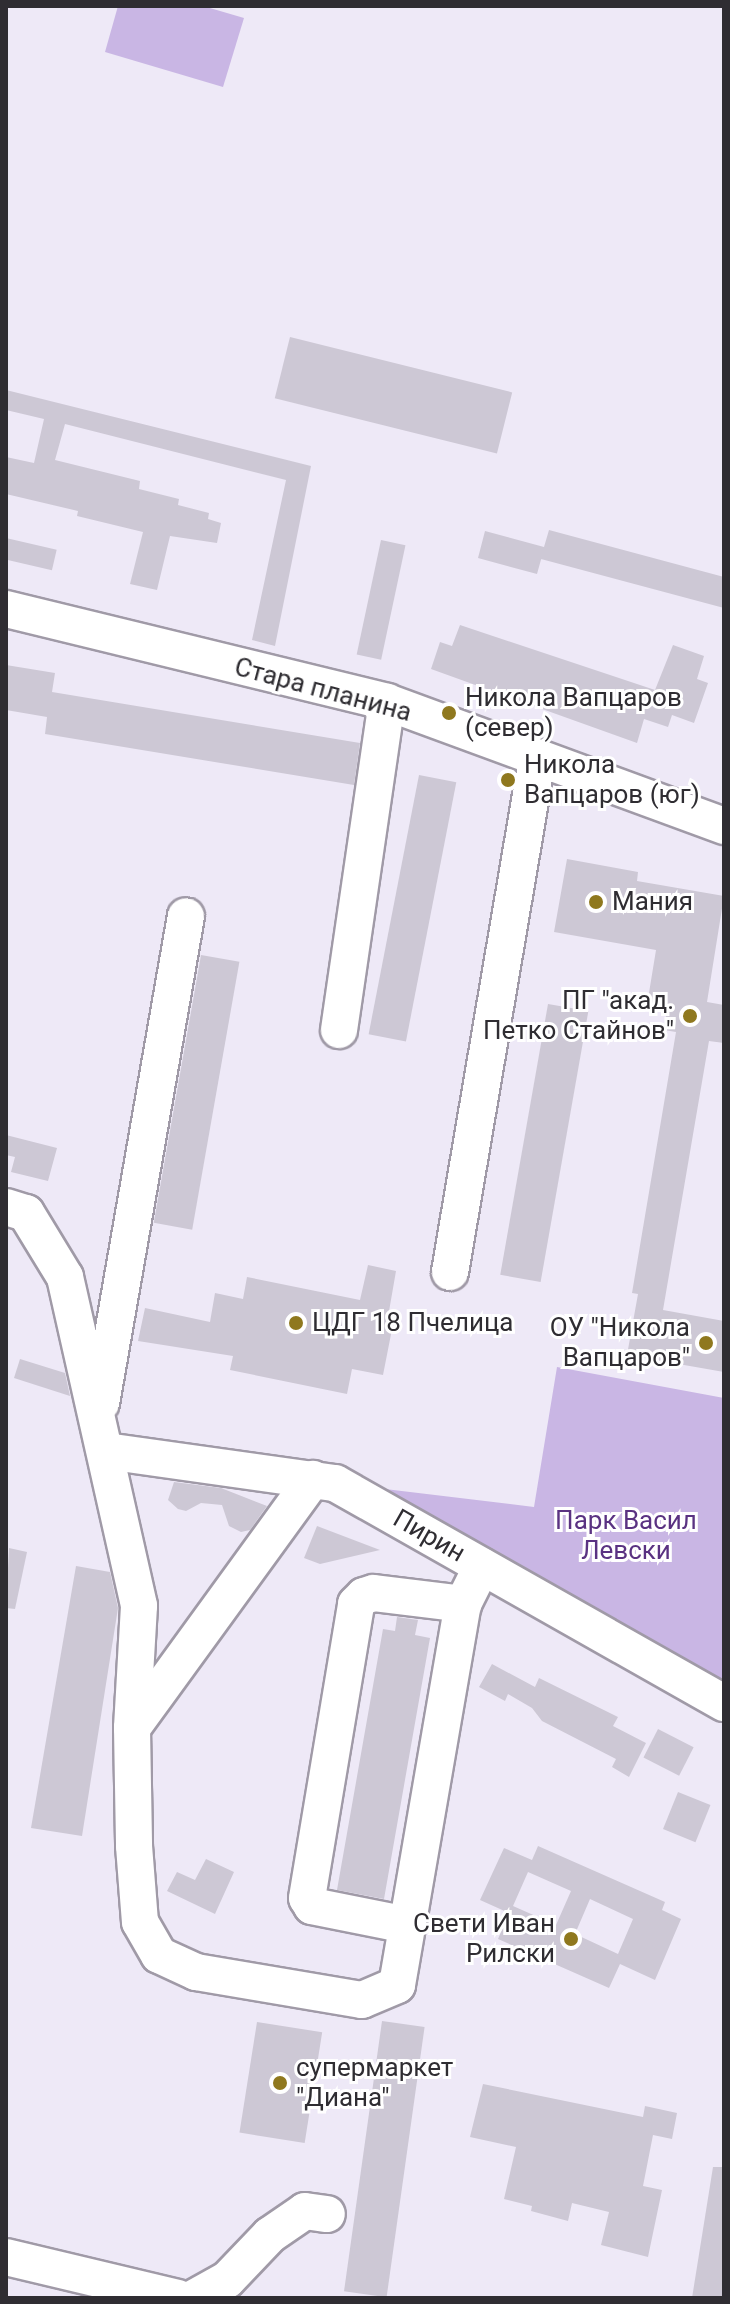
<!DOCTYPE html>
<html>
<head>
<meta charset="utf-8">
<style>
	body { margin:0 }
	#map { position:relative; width:730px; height:2304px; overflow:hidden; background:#eee9f7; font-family:Roboto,sans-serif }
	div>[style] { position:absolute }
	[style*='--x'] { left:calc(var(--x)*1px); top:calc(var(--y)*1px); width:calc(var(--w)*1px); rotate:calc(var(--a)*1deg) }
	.green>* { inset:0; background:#c9b6e4 }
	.building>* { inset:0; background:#cdc8d5; transform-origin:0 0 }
	.roads { filter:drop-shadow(2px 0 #a09aa7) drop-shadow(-2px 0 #a09aa7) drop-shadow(0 2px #a09aa7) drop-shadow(0 -2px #a09aa7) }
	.minor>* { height:36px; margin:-18px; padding:0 18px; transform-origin:18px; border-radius:18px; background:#fff }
	.dots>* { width:22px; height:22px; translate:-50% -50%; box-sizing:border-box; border:4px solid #fff; border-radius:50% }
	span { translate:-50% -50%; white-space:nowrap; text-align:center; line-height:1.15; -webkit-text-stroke:6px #fff; paint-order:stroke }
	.street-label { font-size:26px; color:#2f2d32 }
	.poi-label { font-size:26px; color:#2f2d32 }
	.left { translate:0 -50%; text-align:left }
	.right { translate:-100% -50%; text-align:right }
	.park-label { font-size:26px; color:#5a3282 }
	.frame { position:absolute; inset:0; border:8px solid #2f2d32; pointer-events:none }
</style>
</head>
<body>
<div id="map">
	<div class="green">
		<i style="clip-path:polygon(118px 6px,203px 6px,244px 18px,223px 87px,105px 52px)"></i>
		<i style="clip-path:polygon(557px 1367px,724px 1398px,724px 1703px,335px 1483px,534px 1507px)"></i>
	</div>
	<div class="building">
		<i style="left:290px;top:337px;width:229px;height:63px;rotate:14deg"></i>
		<i style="clip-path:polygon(6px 390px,311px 466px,275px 646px,252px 640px,286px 480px,65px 424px,55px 460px,140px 481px,139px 489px,179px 499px,178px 505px,209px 513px,208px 519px,221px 523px,217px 543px,170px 536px,157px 590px,130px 584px,143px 532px,77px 516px,78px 511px,6px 494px,6px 457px,34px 463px,44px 419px,6px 410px)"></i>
		<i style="clip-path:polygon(549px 530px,724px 577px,724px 608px,541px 559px,542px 556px,537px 574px,478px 558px,485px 531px,544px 547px)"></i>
		<i style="left:6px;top:538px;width:52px;height:21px;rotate:13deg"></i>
		<i style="left:381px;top:540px;width:25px;height:117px;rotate:12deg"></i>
		<i style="clip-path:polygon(460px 625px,655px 690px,673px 645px,704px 656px,697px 679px,708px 683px,694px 723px,672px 715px,668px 727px,644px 719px,637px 743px,431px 669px,440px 642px,452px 646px)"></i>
		<i style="clip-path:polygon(6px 665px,55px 673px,52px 692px,360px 743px,354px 785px,45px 734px,47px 717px,6px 710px)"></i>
		<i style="left:419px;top:775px;width:38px;height:264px;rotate:11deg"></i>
		<i style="clip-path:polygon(567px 859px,638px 872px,637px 881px,724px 896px,707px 1002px,724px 1005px,724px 1043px,709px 1041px,663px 1310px,724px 1321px,724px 1372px,627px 1355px,638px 1294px,632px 1293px,676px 1032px,664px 1030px,667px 1009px,647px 1005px,656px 950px,554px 932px)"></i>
		<i style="left:201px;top:955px;width:39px;height:272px;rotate:10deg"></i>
		<i style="left:548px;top:1004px;width:41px;height:275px;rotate:10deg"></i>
		<i style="clip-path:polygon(6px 1135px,57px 1148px,48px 1181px,11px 1172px,15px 1157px,6px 1155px)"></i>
		<i style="clip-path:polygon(368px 1265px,396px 1271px,388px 1317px,394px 1319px,383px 1375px,352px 1369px,347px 1394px,230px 1370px,233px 1356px,138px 1341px,145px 1308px,210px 1322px,215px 1293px,243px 1299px,247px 1277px,360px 1300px)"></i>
		<i style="clip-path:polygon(20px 1359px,65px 1373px,70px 1396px,14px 1378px)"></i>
		<i style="clip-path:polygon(174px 1482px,221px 1488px,267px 1506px,250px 1530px,241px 1532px,229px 1526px,222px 1505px,201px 1503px,186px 1511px,178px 1509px,168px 1500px)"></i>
		<i style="clip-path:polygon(317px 1526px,380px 1550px,320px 1564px,304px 1558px)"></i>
		<i style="clip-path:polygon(9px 1548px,27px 1552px,15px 1609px,6px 1608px)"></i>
		<i style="clip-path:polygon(76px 1566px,110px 1572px,118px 1608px,82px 1836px,31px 1828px)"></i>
		<i style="clip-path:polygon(397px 1617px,418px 1620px,415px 1635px,430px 1638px,384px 1899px,337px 1890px,383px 1629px,395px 1631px)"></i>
		<i style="clip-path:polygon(492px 1664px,535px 1687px,539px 1678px,618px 1717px,613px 1726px,646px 1743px,629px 1777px,612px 1767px,616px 1759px,542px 1721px,532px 1708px,508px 1694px,505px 1701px,479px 1687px)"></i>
		<i style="left:658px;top:1729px;width:40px;height:32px;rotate:27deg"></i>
		<i style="left:678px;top:1792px;width:35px;height:40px;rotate:22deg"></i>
		<i style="clip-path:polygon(evenodd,538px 1846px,665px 1902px,662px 1910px,681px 1919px,655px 1980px,620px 1964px,609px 1988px,498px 1939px,509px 1913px,480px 1900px,504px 1848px,532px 1860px,538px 1846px,528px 1872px,571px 1891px,556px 1925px,513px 1906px,528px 1872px,538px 1846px,590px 1899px,633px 1919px,618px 1954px,575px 1934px,590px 1899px)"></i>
		<i style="clip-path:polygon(206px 1859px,234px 1872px,215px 1914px,167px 1891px,177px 1872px,195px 1880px)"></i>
		<i style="left:382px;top:2021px;width:43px;height:273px;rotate:8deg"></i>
		<i style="left:257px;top:2022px;width:66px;height:112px;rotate:9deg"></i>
		<i style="clip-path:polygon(483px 2084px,643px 2117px,645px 2106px,677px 2113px,672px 2139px,653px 2135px,643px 2186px,662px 2190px,648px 2257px,601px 2245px,609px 2212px,572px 2203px,568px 2221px,531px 2211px,532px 2206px,504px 2199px,516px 2147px,470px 2137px)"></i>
		<i style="clip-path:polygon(713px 2167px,724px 2167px,724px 2298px,692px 2298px)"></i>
	</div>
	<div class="roads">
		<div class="minor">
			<i style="--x:6;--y:609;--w:392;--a:13.7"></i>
			<i style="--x:387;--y:702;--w:359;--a:20.2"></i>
			<i style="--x:339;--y:1030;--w:331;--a:-81.7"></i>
			<i style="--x:6;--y:1207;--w:21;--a:17"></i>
			<i style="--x:26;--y:1213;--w:75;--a:58.6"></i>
			<i style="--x:65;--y:1277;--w:337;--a:77.3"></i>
			<i style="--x:139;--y:1606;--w:122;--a:93.3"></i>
			<i style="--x:132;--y:1728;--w:118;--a:89"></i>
			<i style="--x:134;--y:1846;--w:76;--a:85.5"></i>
			<i style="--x:140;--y:1922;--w:38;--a:60"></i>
			<i style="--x:159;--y:1955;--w:41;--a:24.7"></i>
			<i style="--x:196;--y:1972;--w:168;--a:9.6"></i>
			<i style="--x:362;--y:2000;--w:38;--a:-23"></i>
			<i style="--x:397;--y:1985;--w:387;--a:-80.2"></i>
			<i style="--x:463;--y:1604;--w:42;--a:-63.4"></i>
			<i style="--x:450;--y:1272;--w:519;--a:-80.36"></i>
			<i style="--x:101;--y:1403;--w:494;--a:-80.1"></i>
			<i style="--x:106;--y:1451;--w:231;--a:8"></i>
			<i style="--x:335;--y:1483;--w:447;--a:29.5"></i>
			<i style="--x:132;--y:1728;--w:308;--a:-54"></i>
			<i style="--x:407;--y:1925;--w:97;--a:-168.7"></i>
			<i style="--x:312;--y:1906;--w:9;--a:-122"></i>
			<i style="--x:307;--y:1898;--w:298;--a:-80.5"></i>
			<i style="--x:356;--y:1604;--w:11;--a:-45"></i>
			<i style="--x:364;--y:1596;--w:10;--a:-17"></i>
			<i style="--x:374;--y:1593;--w:90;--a:7"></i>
			<i style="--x:6;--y:2257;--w:177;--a:13.4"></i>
			<i style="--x:194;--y:2298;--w:38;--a:-29"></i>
			<i style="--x:227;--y:2280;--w:62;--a:-46.3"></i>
			<i style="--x:270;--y:2235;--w:42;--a:-34.4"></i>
			<i style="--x:305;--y:2211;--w:22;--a:8"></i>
		</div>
	</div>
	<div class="dots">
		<i style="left:449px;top:713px;background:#8f781e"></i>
		<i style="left:508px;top:780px;background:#8f781e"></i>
		<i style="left:596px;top:902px;background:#8f781e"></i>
		<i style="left:690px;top:1016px;background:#8f781e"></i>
		<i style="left:296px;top:1323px;background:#8f781e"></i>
		<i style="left:706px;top:1343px;background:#8f781e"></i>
		<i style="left:571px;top:1939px;background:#8f781e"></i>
		<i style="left:280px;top:2083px;background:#8f781e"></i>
	</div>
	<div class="street-label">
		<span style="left:323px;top:690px;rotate:15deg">Стара планина</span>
		<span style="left:429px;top:1536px;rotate:30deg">Пирин</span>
	</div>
	<div class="poi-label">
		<span class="left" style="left:465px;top:713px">Никола Вапцаров<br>(север)</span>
		<span class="left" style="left:524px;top:780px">Никола<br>Вапцаров (юг)</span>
		<span class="left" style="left:612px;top:902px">Мания</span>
		<span class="right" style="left:674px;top:1016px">ПГ "акад.<br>Петко Стайнов"</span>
		<span class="left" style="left:312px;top:1323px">ЦДГ 18 Пчелица</span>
		<span class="right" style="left:690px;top:1343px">ОУ "Никола<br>Вапцаров"</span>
		<span class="right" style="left:555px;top:1939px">Свети Иван<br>Рилски</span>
		<span class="left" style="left:296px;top:2083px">супермаркет<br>"Диана"</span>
	</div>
	<div class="park-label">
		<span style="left:626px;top:1536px">Парк Васил<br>Левски</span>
	</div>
	<div class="frame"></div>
</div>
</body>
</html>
